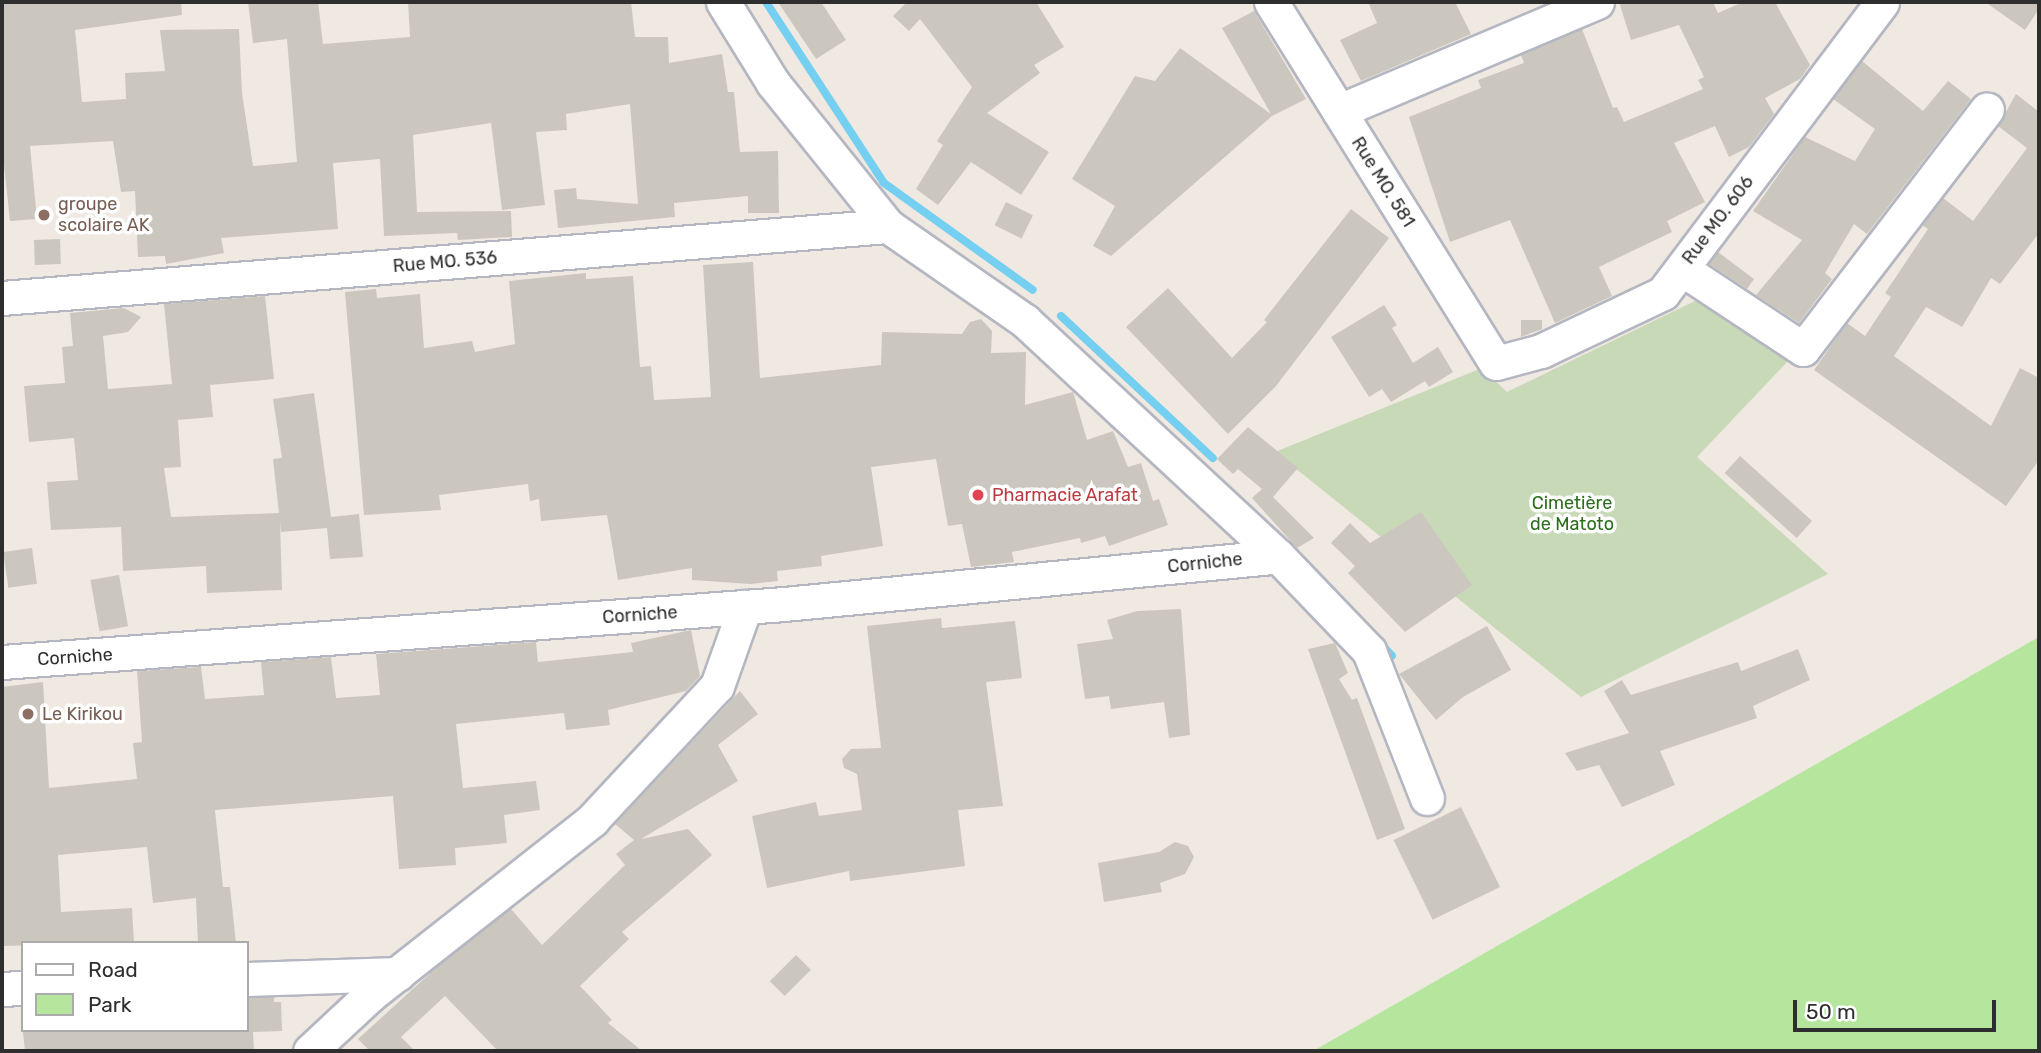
<!DOCTYPE html>
<html>
<head>
<meta charset="utf-8">
<style>
	body { margin:0 }
	#map { position:relative; width:2041px; height:1053px; overflow:hidden; background:#efe9e1; font-family:Rubik,sans-serif }
	div>[style] { position:absolute }
	[style*='--x'] { left:calc(var(--x)*1px); top:calc(var(--y)*1px); width:calc(var(--w)*1px); rotate:calc(var(--a)*1deg) }
	.green>* { inset:0; background:#b6e59e }
	.cemetery>* { inset:0; background:#c8d9b8 }
	.stream>* { height:8px; margin:-4px; padding:0 4px; transform-origin:4px; border-radius:4px; background:#75cff0 }
	.building>* { inset:0; background:#cbc7bf; transform-origin:0 0 }
	.roads { filter:drop-shadow(2px 0 #b4b7c1) drop-shadow(-2px 0 #b4b7c1) drop-shadow(0 2px #b4b7c1) drop-shadow(0 -2px #b4b7c1) }
	.minor>* { height:33px; margin:-16.5px; padding:0 16.5px; transform-origin:16.5px; border-radius:16.5px; background:#fff }
	.dots>* { width:19px; height:19px; translate:-50% -50%; box-sizing:border-box; border:4px solid #fff; border-radius:50% }
	span { translate:-50% -50%; white-space:nowrap; text-align:center; line-height:1.15; -webkit-text-stroke:7px #fff; paint-order:stroke }
	.street-label { font-size:18px; color:#2e2e2e }
	.education-label { font-size:18px; color:#785e54 }
	.left { translate:0 -50%; text-align:left }
	.health-label { font-size:18px; color:#be3a42 }
	.park-label { font-size:18px; color:#2c6e1b }
	.frame { position:absolute; inset:0; border:4px solid #2e2e2e; pointer-events:none }
	.legend { position:absolute; left:21px; top:941px; width:228px; height:91px; box-sizing:border-box; background:#fff; border:2px solid #ababab; margin:0; padding:9px 12px; list-style:none; font-size:21px; color:#2e2e2e }
	.legend li { display:flex; align-items:center; gap:14px; height:35px }
	.legend b { width:35px; border:2px solid #ababab }
	.scale { position:absolute; left:1793px; top:1000px; width:203px; height:32px; box-sizing:border-box; border:4px solid #2e2e2e; border-top:0; padding-left:9px; font-size:21px; line-height:24px; white-space:nowrap; color:#2e2e2e; -webkit-text-stroke:5px #fff; paint-order:stroke }
</style>
</head>
<body>
<div id="map">
	<div class="green">
		<i style="clip-path:polygon(2039px 637px,2039px 1051px,1313px 1051px)"></i>
	</div>
	<div class="cemetery">
		<i style="clip-path:polygon(1699px 299px,1791px 358px,1697px 457px,1828px 574px,1581px 697px,1275px 452px,1482px 368px,1507px 392px)"></i>
	</div>
	<div class="stream">
		<i style="--x:766;--y:2;--w:216;--a:56.9"></i>
		<i style="--x:884;--y:183;--w:183;--a:35.7"></i>
		<i style="--x:1061;--y:316;--w:208;--a:43.1"></i>
		<i style="--x:1381;--y:644;--w:16;--a:47"></i>
	</div>
	<div class="building">
		<i style="clip-path:polygon(2px 2px,181px 2px,182px 15px,75px 30px,82px 102px,126px 99px,125px 73px,165px 71px,160px 30px,239px 29px,242px 93px,253px 166px,297px 162px,287px 39px,253px 43px,248px 2px,318px 2px,323px 44px,410px 37px,408px 2px,631px 2px,635px 37px,668px 37px,669px 63px,722px 54px,728px 92px,734px 92px,740px 152px,778px 151px,779px 213px,748px 213px,748px 196px,674px 203px,675px 217px,558px 228px,554px 190px,576px 188px,577px 199px,638px 204px,630px 104px,566px 114px,567px 130px,536px 132px,545px 205px,502px 210px,491px 123px,413px 135px,417px 212px,511px 211px,512px 237px,458px 240px,457px 233px,384px 236px,380px 159px,333px 163px,338px 229px,221px 238px,224px 253px,166px 264px,165px 256px,138px 257px,135px 191px,121px 192px,113px 141px,30px 146px,37px 219px,10px 221px,2px 146px)"></i>
		<i style="clip-path:polygon(778px 2px,821px 2px,846px 40px,816px 59px)"></i>
		<i style="clip-path:polygon(907px 2px,1036px 2px,1064px 47px,1034px 65px,1040px 73px,987px 113px,1049px 152px,1021px 195px,971px 162px,938px 205px,916px 189px,943px 145px,937px 141px,972px 87px,920px 19px,909px 31px,893px 16px)"></i>
		<i style="clip-path:polygon(1368px 2px,1455px 2px,1471px 34px,1361px 81px,1340px 40px,1377px 23px)"></i>
		<i style="clip-path:polygon(1619px 2px,1713px 2px,1718px 13px,1743px 2px,1775px 2px,1810px 65px,1800px 79px,1765px 98px,1774px 114px,1749px 147px,1729px 157px,1715px 126px,1674px 143px,1705px 202px,1667px 221px,1672px 232px,1599px 267px,1612px 296px,1555px 323px,1510px 220px,1450px 242px,1409px 117px,1481px 88px,1478px 80px,1524px 63px,1521px 55px,1582px 29px,1613px 108px,1617px 107px,1624px 122px,1703px 89px,1698px 80px,1704px 77px,1679px 25px,1631px 40px)"></i>
		<i style="clip-path:polygon(1985px 2px,2039px 2px,2039px 9px,2025px 30px)"></i>
		<i style="clip-path:polygon(1254px 11px,1306px 99px,1272px 116px,1111px 256px,1093px 246px,1115px 206px,1072px 179px,1135px 76px,1155px 81px,1180px 48px,1271px 114px,1222px 28px)"></i>
		<i style="clip-path:polygon(1862px 61px,1923px 111px,1948px 81px,1971px 99px,1867px 234px,1854px 224px,1825px 273px,1832px 279px,1799px 323px,1756px 295px,1802px 240px,1753px 211px,1805px 137px,1855px 161px,1875px 129px,1833px 99px)"></i>
		<i style="clip-path:polygon(2016px 94px,2039px 112px,2039px 233px,2000px 284px,1991px 278px,1962px 327px,1926px 307px,1894px 356px,1991px 426px,2020px 368px,2039px 378px,2039px 460px,2006px 506px,1814px 370px,1847px 323px,1865px 336px,1891px 297px,1885px 293px,1928px 229px,1922px 225px,1943px 198px,1973px 221px,2027px 148px,1998px 126px)"></i>
		<i style="left:1006px;top:202px;width:30px;height:26px;rotate:26deg"></i>
		<i style="clip-path:polygon(1351px 209px,1389px 238px,1276px 386px,1228px 434px,1126px 327px,1168px 288px,1232px 358px,1267px 322px,1264px 320px)"></i>
		<i style="left:60px;top:239px;width:25px;height:26px;rotate:88deg"></i>
		<i style="clip-path:polygon(1718px 252px,1754px 279px,1747px 289px,1709px 264px)"></i>
		<i style="clip-path:polygon(753px 262px,760px 378px,881px 365px,882px 332px,962px 334px,970px 322px,981px 319px,992px 331px,991px 353px,1026px 352px,1025px 405px,1073px 392px,1087px 440px,1113px 431px,1128px 467px,1141px 463px,1153px 501px,1159px 499px,1168px 525px,1109px 546px,1105px 536px,1081px 543px,1080px 538px,1012px 552px,1014px 562px,971px 567px,962px 524px,948px 526px,936px 459px,871px 467px,883px 546px,821px 556px,822px 566px,777px 571px,778px 581px,750px 584px,692px 580px,692px 568px,618px 580px,607px 515px,541px 521px,539px 499px,530px 501px,528px 484px,439px 495px,441px 510px,364px 515px,345px 292px,376px 289px,377px 298px,420px 294px,424px 348px,472px 341px,475px 352px,515px 344px,509px 281px,586px 273px,586px 279px,633px 276px,640px 367px,651px 366px,654px 400px,711px 397px,703px 265px)"></i>
		<i style="clip-path:polygon(265px 296px,274px 379px,210px 385px,213px 417px,178px 420px,181px 467px,164px 468px,171px 517px,279px 513px,273px 459px,282px 458px,273px 399px,314px 393px,331px 517px,359px 514px,363px 557px,330px 559px,327px 528px,281px 532px,280px 522px,282px 590px,207px 593px,206px 566px,123px 571px,121px 527px,51px 530px,47px 482px,78px 480px,74px 438px,29px 442px,24px 386px,65px 383px,62px 347px,73px 346px,70px 313px,124px 308px,141px 317px,128px 332px,103px 336px,108px 389px,172px 384px,164px 304px)"></i>
		<i style="clip-path:polygon(1384px 305px,1397px 325px,1392px 328px,1413px 363px,1438px 347px,1453px 372px,1429px 387px,1425px 381px,1391px 402px,1382px 389px,1369px 397px,1331px 337px)"></i>
		<i style="clip-path:polygon(1521px 320px,1542px 320px,1542px 329px,1521px 337px)"></i>
		<i style="clip-path:polygon(1248px 427px,1298px 468px,1273px 497px,1314px 538px,1297px 548px,1252px 498px,1262px 489px,1238px 469px,1233px 474px,1217px 459px)"></i>
		<i style="left:1740px;top:456px;width:97px;height:23px;rotate:42deg"></i>
		<i style="clip-path:polygon(1421px 512px,1472px 585px,1405px 632px,1348px 573px,1355px 566px,1331px 543px,1350px 523px,1370px 543px)"></i>
		<i style="left:32px;top:548px;width:36px;height:29px;rotate:82deg"></i>
		<i style="left:119px;top:575px;width:52px;height:29px;rotate:80deg"></i>
		<i style="clip-path:polygon(1181px 609px,1190px 735px,1169px 738px,1164px 702px,1111px 709px,1109px 696px,1085px 699px,1077px 644px,1113px 639px,1107px 620px,1137px 611px)"></i>
		<i style="clip-path:polygon(941px 618px,942px 628px,1015px 621px,1022px 678px,986px 682px,1003px 806px,958px 810px,965px 866px,850px 881px,849px 871px,767px 888px,752px 816px,816px 802px,819px 816px,862px 810px,857px 774px,844px 768px,842px 759px,851px 749px,881px 748px,867px 626px)"></i>
		<i style="clip-path:polygon(1487px 626px,1511px 670px,1463px 697px,1436px 720px,1399px 674px)"></i>
		<i style="clip-path:polygon(691px 630px,700px 676px,686px 691px,608px 710px,610px 725px,566px 730px,564px 713px,456px 724px,463px 788px,536px 781px,540px 810px,504px 815px,507px 843px,455px 848px,456px 865px,399px 869px,393px 796px,215px 810px,223px 887px,230px 887px,236px 943px,198px 943px,196px 898px,153px 903px,147px 847px,58px 855px,61px 912px,132px 908px,134px 943px,2px 946px,2px 687px,43px 682px,49px 788px,137px 779px,133px 743px,142px 742px,137px 671px,201px 667px,205px 699px,264px 695px,261px 662px,331px 657px,336px 698px,380px 695px,376px 654px,536px 642px,538px 662px,633px 652px,631px 643px)"></i>
		<i style="clip-path:polygon(1335px 643px,1348px 673px,1339px 679px,1352px 700px,1357px 698px,1405px 829px,1377px 840px,1308px 649px)"></i>
		<i style="clip-path:polygon(1798px 649px,1810px 680px,1753px 706px,1757px 718px,1660px 751px,1675px 785px,1622px 807px,1599px 765px,1577px 771px,1565px 753px,1629px 733px,1604px 691px,1622px 680px,1631px 695px,1738px 662px,1741px 671px)"></i>
		<i style="clip-path:polygon(740px 691px,758px 714px,718px 745px,738px 781px,641px 839px,688px 829px,712px 855px,622px 932px,629px 939px,580px 986px,612px 1020px,608px 1023px,642px 1051px,498px 1051px,445px 996px,401px 1037px,415px 1051px,370px 1051px,358px 1039px,437px 967px,511px 909px,542px 945px,625px 865px,616px 854px,634px 840px,615px 824px)"></i>
		<i style="left:1461px;top:807px;width:89px;height:75px;rotate:64deg"></i>
		<i style="clip-path:polygon(1175px 842px,1188px 846px,1194px 857px,1185px 874px,1160px 883px,1162px 892px,1104px 902px,1098px 863px,1159px 852px)"></i>
		<i style="left:796px;top:955px;width:21px;height:37px;rotate:45deg"></i>
		<i style="clip-path:polygon(274px 997px,274px 1002px,281px 1002px,282px 1031px,253px 1032px,254px 1051px,25px 1051px,23px 1032px,38px 1030px,247px 1030px,247px 998px)"></i>
	</div>
	<div class="roads">
		<div class="minor">
			<i style="--x:723;--y:2;--w:95;--a:58.3"></i>
			<i style="--x:773;--y:83;--w:184;--a:51.2"></i>
			<i style="--x:888;--y:226;--w:167;--a:34.7"></i>
			<i style="--x:1025;--y:321;--w:345;--a:42.9"></i>
			<i style="--x:1278;--y:556;--w:132;--a:46.2"></i>
			<i style="--x:1369;--y:651;--w:158;--a:68.5"></i>
			<i style="--x:1271;--y:2;--w:425;--a:58.1"></i>
			<i style="--x:1496;--y:363;--w:47;--a:-14.9"></i>
			<i style="--x:1541;--y:351;--w:135;--a:-25.4"></i>
			<i style="--x:1663;--y:293;--w:364;--a:-53"></i>
			<i style="--x:1339;--y:111;--w:280;--a:-22.9"></i>
			<i style="--x:1682;--y:269;--w:145;--a:33.5"></i>
			<i style="--x:1803;--y:349;--w:302;--a:-52.5"></i>
			<i style="--x:2;--y:298;--w:889;--a:-4.65"></i>
			<i style="--x:2;--y:662;--w:784;--a:-4.24"></i>
			<i style="--x:784;--y:604;--w:496;--a:-5.5"></i>
			<i style="--x:247;--y:979;--w:151;--a:-1.9"></i>
			<i style="--x:2;--y:989;--w:21;--a:-3"></i>
			<i style="--x:310;--y:1051;--w:82;--a:-43"></i>
			<i style="--x:370;--y:995;--w:283;--a:-38.2"></i>
			<i style="--x:592;--y:820;--w:183;--a:-47"></i>
			<i style="--x:717;--y:686;--w:84;--a:-70.5"></i>
		</div>
	</div>
	<div class="dots">
		<i style="left:44px;top:215px;background:#8d6e63"></i>
		<i style="left:978px;top:495px;background:#e0444e"></i>
		<i style="left:28px;top:714px;background:#8d6e63"></i>
	</div>
	<div class="street-label">
		<span style="left:1383px;top:182px;rotate:58deg">Rue MO. 581</span>
		<span style="left:1718px;top:220px;rotate:-53deg">Rue MO. 606</span>
		<span style="left:445px;top:262px;rotate:-5deg">Rue MO. 536</span>
		<span style="left:1205px;top:563px;rotate:-6deg">Corniche</span>
		<span style="left:640px;top:615px;rotate:-4deg">Corniche</span>
		<span style="left:75px;top:657px;rotate:-4deg">Corniche</span>
	</div>
	<div class="education-label">
		<span class="left" style="left:58px;top:215px">groupe<br>scolaire AK</span>
		<span class="left" style="left:42px;top:714px">Le Kirikou</span>
	</div>
	<div class="health-label">
		<span class="left" style="left:992px;top:495px">Pharmacie Arafat</span>
	</div>
	<div class="park-label">
		<span style="left:1572px;top:514px">Cimetière<br>de Matoto</span>
	</div>
	<div class="frame"></div>
	<ul class="legend">
	<li><b style="height:9px;background:#fff"></b>Road</li>
	<li><b style="height:19px;background:#b6e59e"></b>Park</li>
	</ul>
	<div class="scale">50 m</div>
</div>
</body>
</html>
